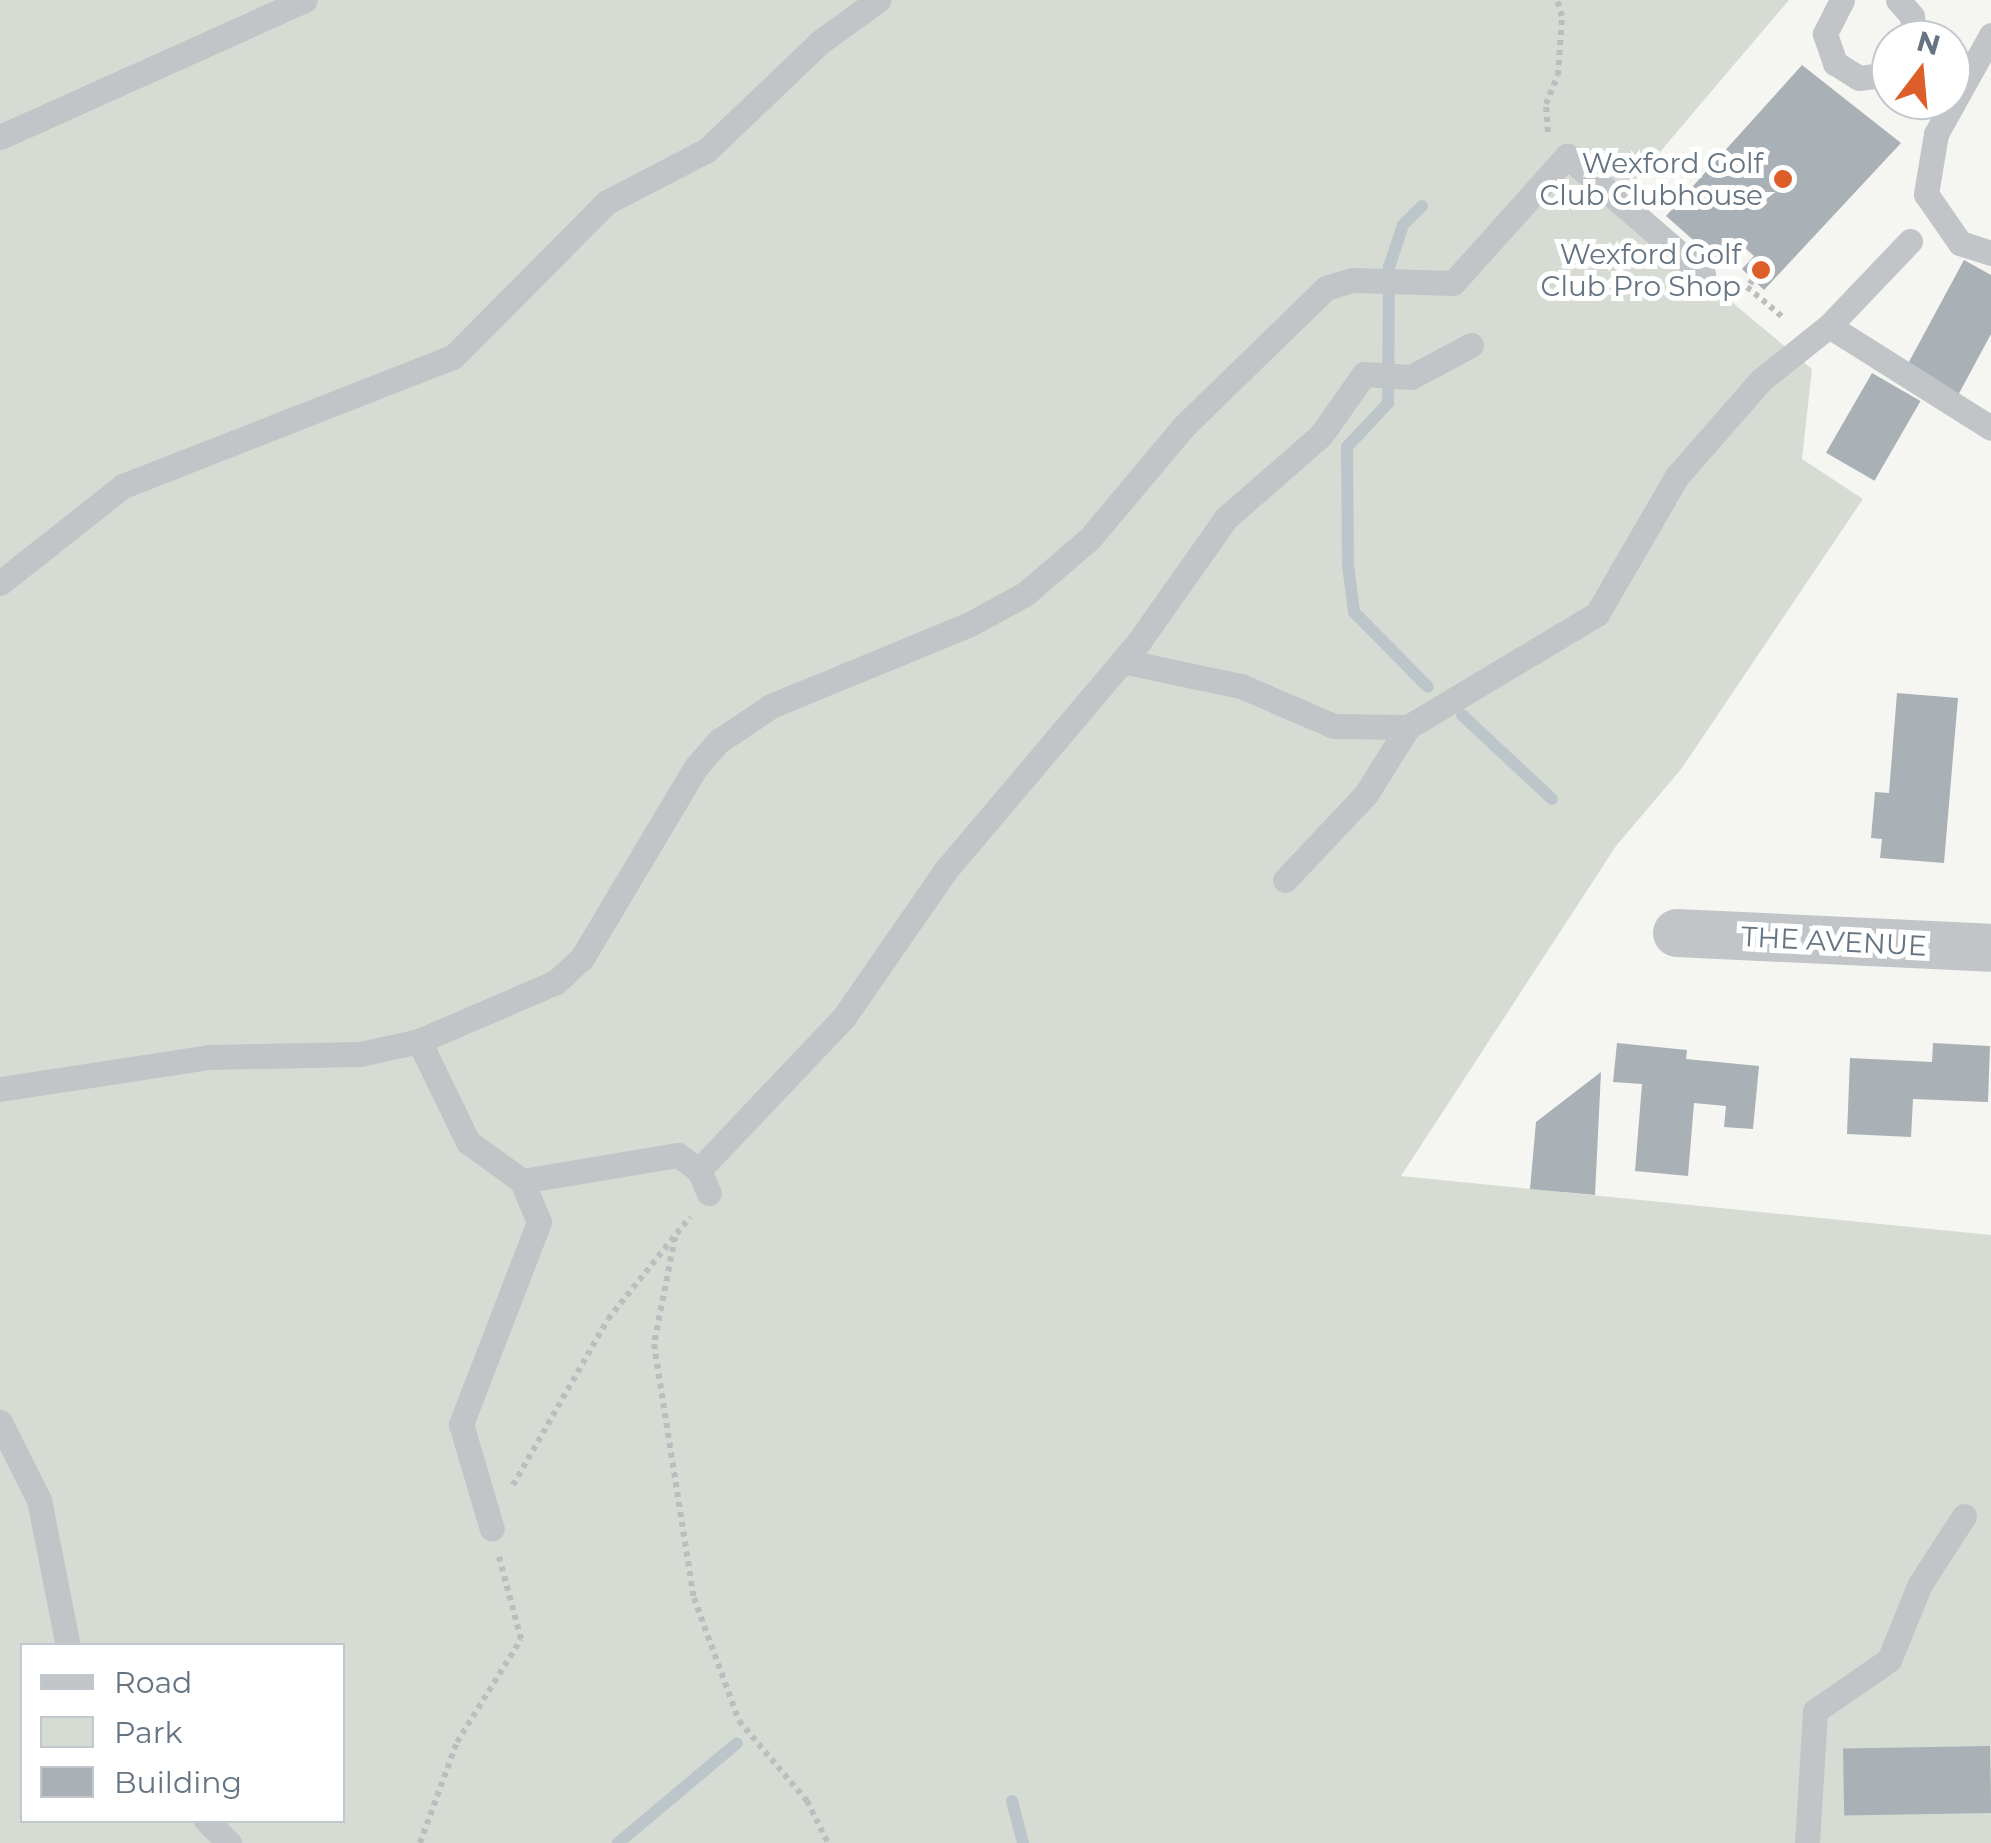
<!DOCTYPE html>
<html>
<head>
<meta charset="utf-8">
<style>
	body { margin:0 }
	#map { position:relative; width:1991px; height:1843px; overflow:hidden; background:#f5f6f2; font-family:Montserrat,sans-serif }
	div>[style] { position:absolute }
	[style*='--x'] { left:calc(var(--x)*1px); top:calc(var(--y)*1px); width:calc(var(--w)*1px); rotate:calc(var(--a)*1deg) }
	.green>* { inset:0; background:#d6dcd3 }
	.stream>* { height:12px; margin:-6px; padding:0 6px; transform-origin:6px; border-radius:6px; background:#bcc5ca }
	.building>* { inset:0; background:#a9b0b6; transform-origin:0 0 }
	.path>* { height:6px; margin-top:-3px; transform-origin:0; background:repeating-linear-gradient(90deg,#bbbdbf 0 5px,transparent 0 10px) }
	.service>* { height:25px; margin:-12.5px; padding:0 12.5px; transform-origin:12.5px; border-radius:12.5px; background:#c1c5c8 }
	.minor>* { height:48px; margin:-24px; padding:0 24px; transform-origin:24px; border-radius:24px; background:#c1c5c8 }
	.dots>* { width:28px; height:28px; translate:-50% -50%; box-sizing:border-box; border:5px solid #fff; border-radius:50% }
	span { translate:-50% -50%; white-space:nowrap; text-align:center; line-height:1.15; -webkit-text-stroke:10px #fff; paint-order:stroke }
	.poi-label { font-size:28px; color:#657482 }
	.right { translate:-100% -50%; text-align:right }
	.street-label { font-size:28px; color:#657482 }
	.legend { position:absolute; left:20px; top:1643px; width:325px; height:180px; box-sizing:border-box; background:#fff; border:2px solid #c1c7cd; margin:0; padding:12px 18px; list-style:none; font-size:30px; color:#657482 }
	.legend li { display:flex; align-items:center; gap:20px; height:50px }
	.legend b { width:50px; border:2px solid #c1c7cd }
	.north { position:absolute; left:1871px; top:20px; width:100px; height:100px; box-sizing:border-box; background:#fff; border:2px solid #c1c7cd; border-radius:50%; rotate:16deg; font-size:28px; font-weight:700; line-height:40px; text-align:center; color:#657482 }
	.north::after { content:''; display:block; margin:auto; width:35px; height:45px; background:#de5e29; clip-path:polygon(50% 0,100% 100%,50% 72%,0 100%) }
</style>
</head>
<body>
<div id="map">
	<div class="green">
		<i style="clip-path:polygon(evenodd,0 0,1789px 0,1615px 205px,1812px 369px,1802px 459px,1863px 499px,1682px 768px,1616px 846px,1401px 1176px,1991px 1235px,1991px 1843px,0 1843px,0 0,22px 1646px,342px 1646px,342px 1820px,22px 1820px,22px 1646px)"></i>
	</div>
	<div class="stream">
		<i style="--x:1422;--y:206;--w:27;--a:135"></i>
		<i style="--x:1403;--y:225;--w:44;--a:108.4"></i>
		<i style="--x:1389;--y:267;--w:136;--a:90.4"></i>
		<i style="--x:1388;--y:403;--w:60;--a:133"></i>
		<i style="--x:1347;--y:447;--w:118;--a:89.5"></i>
		<i style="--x:1348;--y:565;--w:47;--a:82.7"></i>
		<i style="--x:1354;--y:612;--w:105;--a:45.4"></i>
		<i style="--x:1462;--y:715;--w:123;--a:43"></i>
		<i style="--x:1012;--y:1801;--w:43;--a:75.3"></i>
		<i style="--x:618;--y:1843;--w:155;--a:-40"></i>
	</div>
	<div class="building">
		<i style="clip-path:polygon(1802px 65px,1901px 143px,1764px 290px,1742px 269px,1754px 256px,1745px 248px,1726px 269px,1666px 216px)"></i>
		<i style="clip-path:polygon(1964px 260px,1991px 275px,1991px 334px,1956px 399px,1904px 371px)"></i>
		<i style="left:1872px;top:373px;width:56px;height:92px;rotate:30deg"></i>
		<i style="clip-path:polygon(1897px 693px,1958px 698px,1944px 863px,1880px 858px,1882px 839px,1871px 838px,1875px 792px,1889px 793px)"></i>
		<i style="clip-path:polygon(1617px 1043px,1687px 1050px,1686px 1059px,1759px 1066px,1753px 1129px,1724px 1127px,1726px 1106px,1694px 1103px,1688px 1176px,1635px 1171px,1642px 1084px,1613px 1082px)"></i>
		<i style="clip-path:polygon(1933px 1043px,1990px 1046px,1988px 1102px,1913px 1099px,1911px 1137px,1847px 1134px,1850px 1058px,1932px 1062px)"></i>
		<i style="clip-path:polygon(1601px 1072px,1595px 1195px,1530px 1189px,1536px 1122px)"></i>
		<i style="left:1990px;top:1746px;width:67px;height:147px;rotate:89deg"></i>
	</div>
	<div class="path">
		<i style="--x:1548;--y:132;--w:28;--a:-94"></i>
		<i style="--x:1546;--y:104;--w:31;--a:-68"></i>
		<i style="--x:1558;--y:75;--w:59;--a:-86.1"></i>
		<i style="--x:1562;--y:16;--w:17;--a:-107"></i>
		<i style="--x:1753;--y:280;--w:9;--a:131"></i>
		<i style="--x:1747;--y:287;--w:50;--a:40.1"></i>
		<i style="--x:675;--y:1237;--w:109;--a:101.1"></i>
		<i style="--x:654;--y:1344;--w:257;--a:81.1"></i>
		<i style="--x:694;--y:1598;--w:131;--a:69.9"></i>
		<i style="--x:739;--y:1721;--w:105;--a:49.6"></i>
		<i style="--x:807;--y:1801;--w:47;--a:63.4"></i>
		<i style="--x:513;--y:1485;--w:191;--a:-60.2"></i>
		<i style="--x:608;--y:1319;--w:131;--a:-51.2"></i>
		<i style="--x:420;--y:1843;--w:108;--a:-69.9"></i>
		<i style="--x:457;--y:1742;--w:121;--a:-58.1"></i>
		<i style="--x:521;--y:1639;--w:85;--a:-105"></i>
	</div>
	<div class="service">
		<i style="--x:1842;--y:0;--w:38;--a:117"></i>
		<i style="--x:1825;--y:34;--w:31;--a:71"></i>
		<i style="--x:1835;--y:63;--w:28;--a:32"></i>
		<i style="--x:1859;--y:78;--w:32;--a:-7"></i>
		<i style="--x:1898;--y:0;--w:21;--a:49"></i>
		<i style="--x:1912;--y:16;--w:24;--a:83"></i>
		<i style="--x:1991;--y:35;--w:113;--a:119.1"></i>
		<i style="--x:1936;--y:134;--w:61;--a:99.5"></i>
		<i style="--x:1926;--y:194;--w:60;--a:55.2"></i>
		<i style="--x:1960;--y:243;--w:33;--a:18"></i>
		<i style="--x:0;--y:137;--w:334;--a:-24.2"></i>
		<i style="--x:1910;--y:241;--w:117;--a:133.6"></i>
		<i style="--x:1829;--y:326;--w:191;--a:32.2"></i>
		<i style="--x:0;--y:583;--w:157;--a:-38.3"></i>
		<i style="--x:123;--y:486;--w:354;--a:-21.4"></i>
		<i style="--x:453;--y:357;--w:218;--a:-45.2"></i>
		<i style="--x:607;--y:202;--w:113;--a:-27.5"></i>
		<i style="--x:707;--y:150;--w:156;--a:-43.7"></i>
		<i style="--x:820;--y:42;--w:72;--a:-35.9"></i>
		<i style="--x:1122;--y:661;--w:122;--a:11.9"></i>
		<i style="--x:1241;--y:686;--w:101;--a:23.3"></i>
		<i style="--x:1334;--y:726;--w:74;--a:0.8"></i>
		<i style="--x:1285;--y:880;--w:118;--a:-46.7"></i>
		<i style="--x:1366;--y:794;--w:79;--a:-57.9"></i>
		<i style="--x:1408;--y:727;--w:220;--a:-30.9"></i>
		<i style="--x:1597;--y:614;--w:160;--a:-59.9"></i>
		<i style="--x:1677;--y:476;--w:128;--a:-48.8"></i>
		<i style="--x:1761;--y:380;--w:87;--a:-38.5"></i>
		<i style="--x:419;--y:1041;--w:112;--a:64.1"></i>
		<i style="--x:468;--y:1142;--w:67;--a:35.8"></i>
		<i style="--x:522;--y:1181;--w:44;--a:67.5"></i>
		<i style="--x:539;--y:1222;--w:217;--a:111.1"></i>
		<i style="--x:461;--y:1424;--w:109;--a:73.6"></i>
		<i style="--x:0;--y:1089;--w:210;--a:-8.7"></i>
		<i style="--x:208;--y:1057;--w:152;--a:-1.1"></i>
		<i style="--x:360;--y:1054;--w:60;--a:-12.4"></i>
		<i style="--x:419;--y:1041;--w:149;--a:-23.3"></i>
		<i style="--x:556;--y:982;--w:35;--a:-43"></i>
		<i style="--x:582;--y:958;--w:222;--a:-59.2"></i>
		<i style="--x:696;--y:767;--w:35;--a:-49"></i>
		<i style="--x:719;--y:741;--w:63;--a:-33.9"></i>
		<i style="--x:771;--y:706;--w:215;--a:-22.4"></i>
		<i style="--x:970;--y:624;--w:63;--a:-28.6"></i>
		<i style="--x:1025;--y:594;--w:86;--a:-40.7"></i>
		<i style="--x:1090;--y:538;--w:145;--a:-50"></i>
		<i style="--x:1183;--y:427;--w:199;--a:-44.2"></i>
		<i style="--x:1326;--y:288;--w:28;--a:-17"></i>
		<i style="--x:1353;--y:280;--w:100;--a:1.7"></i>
		<i style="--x:1453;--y:283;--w:171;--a:-48.1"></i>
		<i style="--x:1567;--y:156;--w:180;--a:40.9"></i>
		<i style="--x:699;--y:1170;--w:211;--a:-46.5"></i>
		<i style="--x:844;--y:1017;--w:178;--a:-55.3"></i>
		<i style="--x:945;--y:871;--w:302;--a:-49.8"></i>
		<i style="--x:1140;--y:640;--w:149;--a:-54.8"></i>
		<i style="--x:1226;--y:518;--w:126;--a:-41.1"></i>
		<i style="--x:1321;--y:435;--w:75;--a:-54.8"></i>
		<i style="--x:1364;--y:374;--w:47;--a:3.7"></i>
		<i style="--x:1411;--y:377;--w:68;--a:-28.1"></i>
		<i style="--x:522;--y:1181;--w:158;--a:-9.5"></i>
		<i style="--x:678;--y:1155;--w:26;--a:36"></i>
		<i style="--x:699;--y:1170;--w:25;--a:67"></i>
		<i style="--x:0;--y:1422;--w:87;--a:63.4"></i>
		<i style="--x:39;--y:1500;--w:149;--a:78.8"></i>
		<i style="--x:206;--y:1820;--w:33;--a:45"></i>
		<i style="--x:1807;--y:1843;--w:132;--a:-86.5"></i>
		<i style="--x:1815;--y:1711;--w:90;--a:-34.6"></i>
		<i style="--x:1889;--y:1660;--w:82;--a:-67.8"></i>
		<i style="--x:1920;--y:1584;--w:81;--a:-57.1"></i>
	</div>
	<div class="minor">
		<i style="--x:1677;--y:933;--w:314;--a:2.7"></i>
	</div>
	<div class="dots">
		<i style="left:1783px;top:179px;background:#de5e29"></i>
		<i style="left:1761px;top:270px;background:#de5e29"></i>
	</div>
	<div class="poi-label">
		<span class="right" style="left:1763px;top:179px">Wexford Golf<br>Club Clubhouse</span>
		<span class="right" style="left:1741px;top:270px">Wexford Golf<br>Club Pro Shop</span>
	</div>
	<div class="street-label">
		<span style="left:1834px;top:941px;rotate:3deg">THE AVENUE</span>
	</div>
	<ul class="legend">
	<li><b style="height:12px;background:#c1c5c8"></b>Road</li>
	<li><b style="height:28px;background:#d6dcd3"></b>Park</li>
	<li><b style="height:28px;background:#a9b0b6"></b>Building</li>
	</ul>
	<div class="north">N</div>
</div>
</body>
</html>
